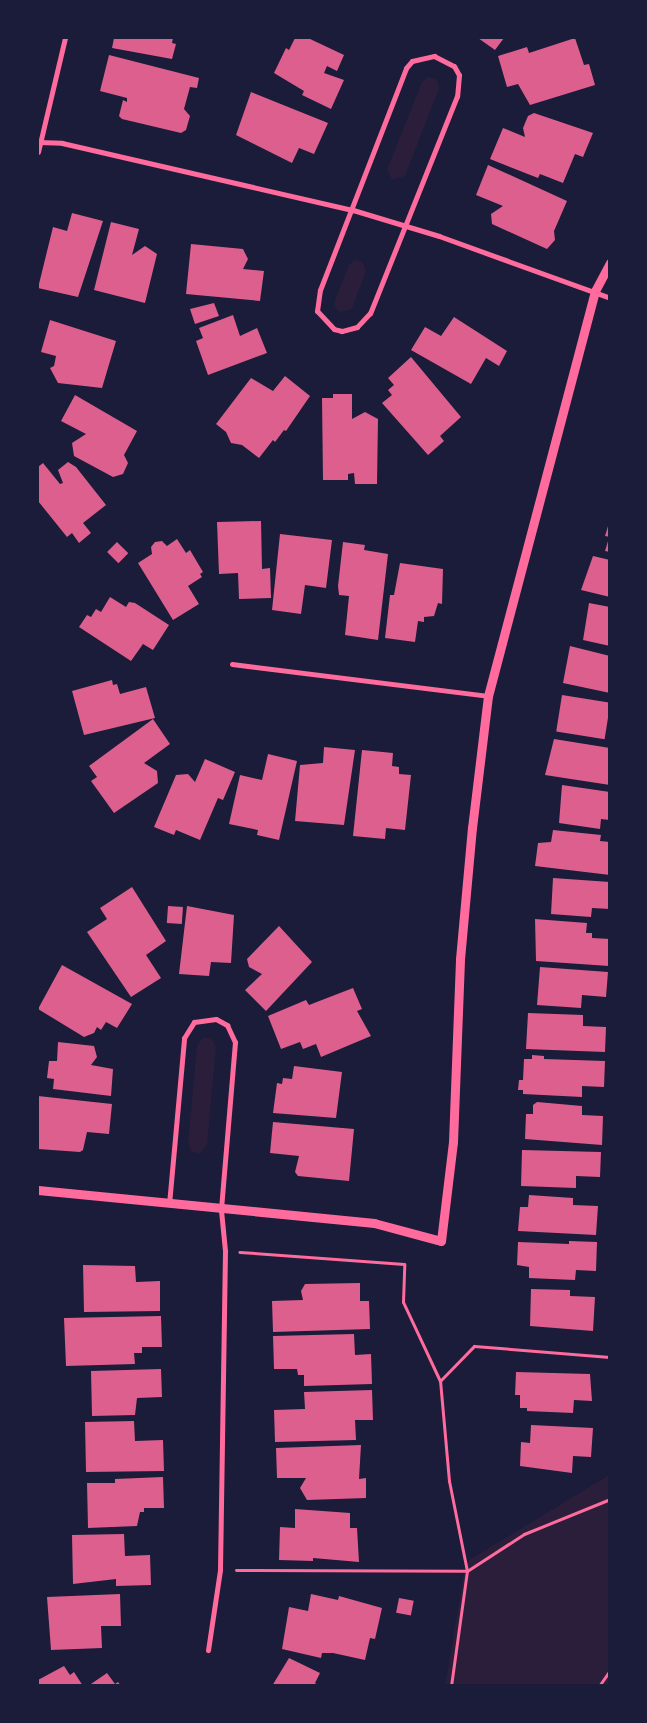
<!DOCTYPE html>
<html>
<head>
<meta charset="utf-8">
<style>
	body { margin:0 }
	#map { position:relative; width:647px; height:1723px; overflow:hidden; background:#1b1b3a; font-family:"Varela Round",sans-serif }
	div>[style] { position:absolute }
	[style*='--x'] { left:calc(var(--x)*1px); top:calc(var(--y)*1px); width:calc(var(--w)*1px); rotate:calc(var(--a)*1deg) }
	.green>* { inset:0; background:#2a1e3b }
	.building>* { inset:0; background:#dd5f8e; transform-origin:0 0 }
	.path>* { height:3px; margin:-1.5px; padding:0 1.5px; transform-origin:1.5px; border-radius:1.5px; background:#ff6b9d }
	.minor>* { height:5px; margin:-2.5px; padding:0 2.5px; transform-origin:2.5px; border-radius:2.5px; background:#ff6b9d }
	.tertiary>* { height:9px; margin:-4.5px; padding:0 4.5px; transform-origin:4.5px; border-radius:4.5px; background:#ff6b9d }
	span { translate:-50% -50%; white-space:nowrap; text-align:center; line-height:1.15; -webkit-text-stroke:4px #1b1b3a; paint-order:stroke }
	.frame { position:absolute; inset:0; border:39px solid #1b1b3a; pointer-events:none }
</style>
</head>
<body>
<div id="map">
	<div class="green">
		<i style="clip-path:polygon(428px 77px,437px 79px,439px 89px,405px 176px,392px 180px,387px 169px,422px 82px)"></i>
		<i style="clip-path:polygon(355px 260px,363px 262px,366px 271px,352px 309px,340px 312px,335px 307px,335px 300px,349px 265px)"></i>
		<i style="clip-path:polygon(203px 1038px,211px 1038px,216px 1047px,207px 1146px,199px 1154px,191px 1151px,188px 1143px,197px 1045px)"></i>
		<i style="clip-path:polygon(609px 1475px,609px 1685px,445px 1686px,466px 1562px)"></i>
	</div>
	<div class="building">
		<i style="clip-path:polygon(114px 38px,173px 38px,172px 43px,176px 44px,172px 59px,112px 48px)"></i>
		<i style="clip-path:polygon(295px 38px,308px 38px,344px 55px,337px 71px,327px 66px,324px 73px,344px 80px,331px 109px,302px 95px,304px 91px,274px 73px,286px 48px,289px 50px)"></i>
		<i style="clip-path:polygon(478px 38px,504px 38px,495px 50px)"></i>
		<i style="clip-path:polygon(575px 38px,584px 65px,589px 64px,595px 85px,530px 105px,518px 84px,507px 87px,498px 56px,527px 47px,529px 53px)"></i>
		<i style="clip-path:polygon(109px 55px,199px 78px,197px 88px,190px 87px,184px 109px,190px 116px,186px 130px,181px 133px,122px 119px,119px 116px,123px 100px,127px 102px,127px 98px,100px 91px)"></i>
		<i style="clip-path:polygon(251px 92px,328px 123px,314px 154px,299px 148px,292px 163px,236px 135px)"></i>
		<i style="clip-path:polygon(534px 113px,593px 133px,583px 157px,575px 154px,563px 183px,540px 174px,538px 178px,490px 159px,503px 128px,525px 137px,523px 128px,528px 116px)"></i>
		<i style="clip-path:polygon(488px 165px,567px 201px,554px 231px,555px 240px,547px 249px,492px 224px,491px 214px,503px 206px,476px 195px)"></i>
		<i style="clip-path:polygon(72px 213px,103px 221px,78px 297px,38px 288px,53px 227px,67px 231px)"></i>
		<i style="clip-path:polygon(111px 222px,139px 229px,132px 255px,145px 246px,157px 254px,145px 303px,94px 290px)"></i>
		<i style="clip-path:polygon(191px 244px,243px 249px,248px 259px,243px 269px,264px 271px,260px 301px,186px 294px)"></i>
		<i style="clip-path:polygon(214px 303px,219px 316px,195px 324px,190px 309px)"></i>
		<i style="clip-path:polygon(233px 315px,240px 336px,257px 328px,267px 353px,208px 375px,196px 341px,203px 338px,199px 328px)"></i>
		<i style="clip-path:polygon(454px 317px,507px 351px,499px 366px,486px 358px,471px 384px,411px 350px,425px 327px,441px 336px)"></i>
		<i style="clip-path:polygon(50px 320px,116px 341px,102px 388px,58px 383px,50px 368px,54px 366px,56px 356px,41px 352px)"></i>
		<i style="clip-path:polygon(411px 357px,461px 417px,440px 436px,444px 441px,428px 455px,382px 403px,392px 395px,388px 390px,394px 385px,388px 378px)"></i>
		<i style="clip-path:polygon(285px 376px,310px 396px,286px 431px,284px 430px,275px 442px,273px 440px,259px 458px,242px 445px,231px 443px,226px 432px,216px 424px,251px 378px,273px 391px)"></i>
		<i style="clip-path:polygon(333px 394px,352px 394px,352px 419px,365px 412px,378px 419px,377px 484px,355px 484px,354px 473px,348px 474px,348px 480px,323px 480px,322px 398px,333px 398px)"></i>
		<i style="clip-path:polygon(75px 395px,137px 431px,124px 455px,128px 463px,123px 474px,113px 477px,74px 456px,72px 443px,86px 434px,61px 421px)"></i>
		<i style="clip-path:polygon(68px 462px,76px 467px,106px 505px,83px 523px,91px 533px,79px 543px,72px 533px,67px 537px,38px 501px,38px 467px,43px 463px,60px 484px,63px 483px,58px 470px)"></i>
		<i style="clip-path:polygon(261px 521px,262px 569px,270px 568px,271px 598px,239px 599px,238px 573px,219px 574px,217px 522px)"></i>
		<i style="clip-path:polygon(609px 523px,610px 523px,610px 537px,605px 536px)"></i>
		<i style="clip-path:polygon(280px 534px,332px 540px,326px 588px,305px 585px,301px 614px,272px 610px)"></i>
		<i style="clip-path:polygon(609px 538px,610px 538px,610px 552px,605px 551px)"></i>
		<i style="clip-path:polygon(177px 539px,186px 553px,190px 550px,203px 572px,200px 574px,202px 577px,188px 586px,199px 604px,173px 620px,138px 563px,152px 554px,151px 547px,155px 542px,162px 541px,167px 546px)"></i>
		<i style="left:117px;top:542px;width:16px;height:14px;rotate:45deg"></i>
		<i style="clip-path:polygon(343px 542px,365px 545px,364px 550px,388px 554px,378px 640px,345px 635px,349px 596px,339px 595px,338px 586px)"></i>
		<i style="clip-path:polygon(593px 556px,610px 560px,610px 597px,581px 590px)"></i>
		<i style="clip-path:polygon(400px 563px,443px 569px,442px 604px,438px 603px,434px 616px,424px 617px,424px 622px,418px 621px,415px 642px,385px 638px,390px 595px,394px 595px)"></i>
		<i style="clip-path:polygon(110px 597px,126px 607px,129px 602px,135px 603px,169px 625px,153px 650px,143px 644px,131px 661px,79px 627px,87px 615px,91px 617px,96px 609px,101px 612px)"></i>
		<i style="clip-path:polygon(589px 603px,610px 607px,610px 646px,583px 640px)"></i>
		<i style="clip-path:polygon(570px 646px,610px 656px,610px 693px,563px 683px)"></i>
		<i style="clip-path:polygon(112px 680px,113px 685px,117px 684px,120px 694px,146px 687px,155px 718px,84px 735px,72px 691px)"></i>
		<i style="left:562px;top:695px;width:49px;height:37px;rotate:9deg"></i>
		<i style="clip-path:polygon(153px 719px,170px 744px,144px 763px,157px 771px,158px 783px,114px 813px,91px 781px,97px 777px,89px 766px)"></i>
		<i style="clip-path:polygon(554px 739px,610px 748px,610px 785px,545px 775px)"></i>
		<i style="clip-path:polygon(324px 747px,355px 750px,344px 825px,295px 821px,300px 765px,323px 763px)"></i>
		<i style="clip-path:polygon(362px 750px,393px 753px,392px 766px,399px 767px,399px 774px,411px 775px,405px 830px,386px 828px,385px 839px,353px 836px)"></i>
		<i style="clip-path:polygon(268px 754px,297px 761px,279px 840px,257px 835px,258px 830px,229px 824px,240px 775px,262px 780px)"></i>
		<i style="clip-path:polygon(205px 759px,235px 772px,223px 800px,218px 798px,200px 840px,176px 830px,174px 835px,154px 827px,176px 775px,188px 774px,195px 782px)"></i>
		<i style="clip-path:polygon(562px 785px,610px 792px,610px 820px,601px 819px,600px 829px,559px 823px)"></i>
		<i style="clip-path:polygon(553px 830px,601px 835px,600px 841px,610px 842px,610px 875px,535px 866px,538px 843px,551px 842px)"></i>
		<i style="clip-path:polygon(553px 878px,610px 882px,610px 909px,592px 908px,591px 917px,551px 914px)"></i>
		<i style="clip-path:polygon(132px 887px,166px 941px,146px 955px,161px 978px,131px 997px,87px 932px,107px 919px,100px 908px)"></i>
		<i style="left:168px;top:906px;width:15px;height:17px;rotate:4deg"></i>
		<i style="clip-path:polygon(187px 906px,234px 915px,231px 963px,211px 962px,209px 976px,179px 974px)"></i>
		<i style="clip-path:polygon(535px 919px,587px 923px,586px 933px,592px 933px,592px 938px,610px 939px,609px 966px,536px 961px)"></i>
		<i style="clip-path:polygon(279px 926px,312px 962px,266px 1011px,245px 990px,262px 974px,249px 967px,247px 959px)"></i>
		<i style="clip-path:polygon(62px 965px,132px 1004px,117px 1028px,106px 1022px,101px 1030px,97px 1027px,94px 1033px,84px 1037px,38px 1009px)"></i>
		<i style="clip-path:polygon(540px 967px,608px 972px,606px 997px,582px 995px,581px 1008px,537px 1005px)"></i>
		<i style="clip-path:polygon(353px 988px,362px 1009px,357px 1011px,371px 1036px,321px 1057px,316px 1044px,303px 1049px,300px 1042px,281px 1049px,268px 1016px,306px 1000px,309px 1005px)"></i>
		<i style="clip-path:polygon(528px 1013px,583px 1015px,583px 1026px,606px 1027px,605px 1052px,526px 1049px)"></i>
		<i style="clip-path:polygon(58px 1042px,94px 1046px,97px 1057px,91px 1065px,113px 1069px,111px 1096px,53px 1089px,54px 1079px,47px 1078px,49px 1061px,57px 1061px)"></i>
		<i style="clip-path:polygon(532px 1055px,544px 1056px,544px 1059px,605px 1061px,604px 1087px,582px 1086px,582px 1097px,523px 1094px,523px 1090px,518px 1090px,519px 1080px,523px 1080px,524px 1059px,532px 1059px)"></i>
		<i style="clip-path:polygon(294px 1066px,342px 1072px,336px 1118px,273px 1113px,277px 1083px,282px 1084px,283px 1078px,292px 1079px)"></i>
		<i style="clip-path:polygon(38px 1096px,112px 1104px,109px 1134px,87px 1132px,83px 1150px,80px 1152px,38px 1149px)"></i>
		<i style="clip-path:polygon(537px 1102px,582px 1106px,582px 1115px,603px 1116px,602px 1145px,525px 1139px,526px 1114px,533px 1114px,533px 1105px)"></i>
		<i style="clip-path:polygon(273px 1122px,354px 1129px,349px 1181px,298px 1176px,295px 1172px,299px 1156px,270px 1153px)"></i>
		<i style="clip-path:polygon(522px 1150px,601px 1152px,600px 1177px,576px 1176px,576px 1188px,521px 1186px)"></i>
		<i style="clip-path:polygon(529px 1195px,573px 1198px,573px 1205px,598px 1206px,596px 1235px,518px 1231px,520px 1207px,528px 1207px)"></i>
		<i style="clip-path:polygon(569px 1241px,597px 1242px,596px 1271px,576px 1270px,575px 1280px,529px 1278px,529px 1267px,517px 1265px,518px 1242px,569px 1244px)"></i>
		<i style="clip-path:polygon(83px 1265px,135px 1266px,136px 1282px,160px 1281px,160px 1311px,84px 1312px)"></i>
		<i style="clip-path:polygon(360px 1283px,360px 1301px,369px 1301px,370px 1329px,273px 1332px,272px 1301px,303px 1300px,301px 1291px,305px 1284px)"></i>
		<i style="clip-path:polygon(531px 1289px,570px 1290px,570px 1296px,595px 1297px,593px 1331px,530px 1326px)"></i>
		<i style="clip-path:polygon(161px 1316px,162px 1347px,142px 1347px,142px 1353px,134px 1353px,135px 1364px,66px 1366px,64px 1318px)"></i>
		<i style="clip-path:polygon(354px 1334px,355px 1355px,371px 1354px,372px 1384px,304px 1386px,304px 1375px,298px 1375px,297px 1369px,274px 1369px,273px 1336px)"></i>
		<i style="clip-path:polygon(161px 1369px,162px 1397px,137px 1398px,135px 1415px,92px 1416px,91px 1371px)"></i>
		<i style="clip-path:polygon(516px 1372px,590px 1374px,592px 1401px,574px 1400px,573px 1413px,527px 1411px,527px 1408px,520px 1408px,520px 1395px,515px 1395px)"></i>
		<i style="clip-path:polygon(372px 1390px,373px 1420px,355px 1420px,356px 1440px,275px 1442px,274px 1410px,305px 1409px,304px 1392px)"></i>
		<i style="clip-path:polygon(134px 1421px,135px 1441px,163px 1440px,164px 1471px,86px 1472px,85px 1422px)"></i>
		<i style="clip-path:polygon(531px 1425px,593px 1428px,591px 1457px,573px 1456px,572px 1473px,520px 1466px,521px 1442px,530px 1443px)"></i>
		<i style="clip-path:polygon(361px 1445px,359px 1479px,366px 1478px,366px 1498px,307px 1500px,300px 1488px,306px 1478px,277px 1478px,276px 1448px)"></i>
		<i style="clip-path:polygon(163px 1477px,164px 1508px,144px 1508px,144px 1512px,140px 1512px,137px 1526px,88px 1528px,87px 1483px,115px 1483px,115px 1479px)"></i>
		<i style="clip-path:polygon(295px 1509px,350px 1513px,350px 1528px,357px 1528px,359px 1562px,313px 1558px,313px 1561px,279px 1560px,280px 1527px,295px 1528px)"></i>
		<i style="clip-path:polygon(124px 1534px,125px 1556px,150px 1555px,151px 1585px,116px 1586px,116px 1579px,73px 1584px,72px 1535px)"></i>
		<i style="clip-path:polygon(120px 1594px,121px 1626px,101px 1626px,102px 1648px,51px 1650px,47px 1597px)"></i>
		<i style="clip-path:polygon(311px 1594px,338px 1600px,339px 1596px,382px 1608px,375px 1639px,370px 1638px,365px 1660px,333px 1653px,322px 1653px,321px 1658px,282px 1649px,289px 1607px,308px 1611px)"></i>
		<i style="left:399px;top:1598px;width:15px;height:15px;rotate:11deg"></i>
		<i style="clip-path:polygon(289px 1658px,320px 1673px,315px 1683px,319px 1686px,272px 1686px)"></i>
		<i style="clip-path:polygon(64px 1666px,70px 1675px,74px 1672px,83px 1686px,38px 1686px,38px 1680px)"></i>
		<i style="clip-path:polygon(107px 1673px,115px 1684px,118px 1682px,121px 1686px,88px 1686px)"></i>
	</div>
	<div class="path">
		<i style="--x:440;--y:1381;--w:49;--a:-45.8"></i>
		<i style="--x:474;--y:1346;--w:136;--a:4.6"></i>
		<i style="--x:236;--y:1570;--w:231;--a:0.2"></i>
		<i style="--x:467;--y:1571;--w:92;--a:-101.3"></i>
		<i style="--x:449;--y:1481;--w:100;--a:-95.1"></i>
		<i style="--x:440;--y:1381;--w:87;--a:-115.1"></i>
		<i style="--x:403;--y:1302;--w:38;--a:-88"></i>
		<i style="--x:404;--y:1264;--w:165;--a:-175.8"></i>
		<i style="--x:451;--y:1686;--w:116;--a:-82.1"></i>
		<i style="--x:467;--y:1571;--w:68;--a:-33"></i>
		<i style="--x:524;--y:1534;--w:93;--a:-22.1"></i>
		<i style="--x:599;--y:1686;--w:19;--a:-55"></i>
	</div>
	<div class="minor">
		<i style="--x:434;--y:56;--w:22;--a:27"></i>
		<i style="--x:454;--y:66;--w:10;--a:61"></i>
		<i style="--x:459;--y:75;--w:21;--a:95"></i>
		<i style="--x:457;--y:96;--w:234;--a:111.8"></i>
		<i style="--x:370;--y:313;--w:19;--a:133"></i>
		<i style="--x:357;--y:327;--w:16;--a:165"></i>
		<i style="--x:342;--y:331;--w:8;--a:-166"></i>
		<i style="--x:334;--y:329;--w:25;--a:-133"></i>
		<i style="--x:317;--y:311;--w:21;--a:-82"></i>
		<i style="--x:320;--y:290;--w:238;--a:-68.8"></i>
		<i style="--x:406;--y:68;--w:9;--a:-49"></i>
		<i style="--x:412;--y:61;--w:23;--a:-13"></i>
		<i style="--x:38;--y:142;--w:24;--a:2"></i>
		<i style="--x:62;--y:143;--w:299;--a:13"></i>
		<i style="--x:353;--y:210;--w:90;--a:16.8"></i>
		<i style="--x:439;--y:236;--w:182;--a:19.9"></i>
		<i style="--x:38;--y:152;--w:117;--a:-76.7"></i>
		<i style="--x:232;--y:664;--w:258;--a:7.1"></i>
		<i style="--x:169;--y:1204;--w:167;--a:-84.8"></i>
		<i style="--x:184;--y:1038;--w:19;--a:-58"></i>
		<i style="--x:194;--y:1022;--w:22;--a:-8"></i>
		<i style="--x:216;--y:1019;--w:13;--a:29"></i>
		<i style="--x:227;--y:1025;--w:19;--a:65"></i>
		<i style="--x:235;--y:1042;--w:169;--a:94.8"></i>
		<i style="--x:221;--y:1210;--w:41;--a:84.4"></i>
		<i style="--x:225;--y:1251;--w:319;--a:90.9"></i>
		<i style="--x:220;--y:1570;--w:81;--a:98.5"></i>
	</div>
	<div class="tertiary">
		<i style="--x:38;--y:1190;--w:338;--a:5.6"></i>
		<i style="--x:374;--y:1223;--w:69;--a:15"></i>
		<i style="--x:441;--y:1241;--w:100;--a:-83.1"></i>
		<i style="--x:453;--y:1142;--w:183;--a:-87.8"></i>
		<i style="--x:460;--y:959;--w:132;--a:-84.8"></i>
		<i style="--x:472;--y:828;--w:133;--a:-83.1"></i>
		<i style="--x:488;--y:696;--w:419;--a:-75.2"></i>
		<i style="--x:595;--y:291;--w:32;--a:-62"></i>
	</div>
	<div class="frame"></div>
</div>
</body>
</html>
